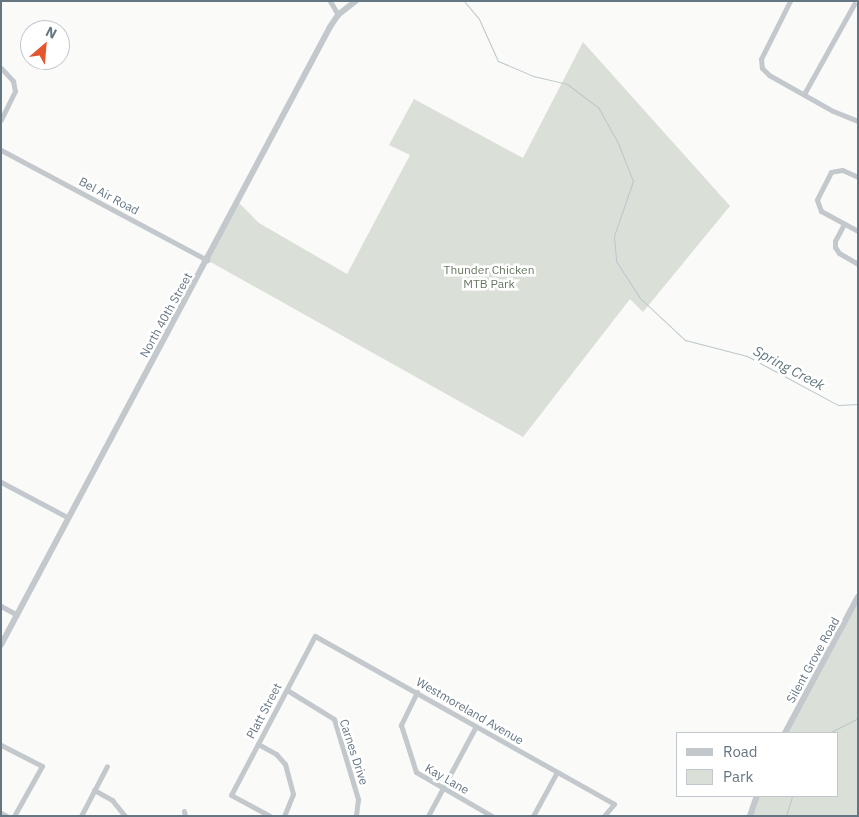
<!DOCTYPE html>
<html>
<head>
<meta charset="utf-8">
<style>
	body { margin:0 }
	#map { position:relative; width:859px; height:817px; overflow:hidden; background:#fafaf8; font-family:"IBM Plex Sans",sans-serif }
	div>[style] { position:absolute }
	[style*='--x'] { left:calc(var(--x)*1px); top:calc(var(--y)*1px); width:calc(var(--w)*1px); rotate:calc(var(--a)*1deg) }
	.green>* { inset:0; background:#dadfd7 }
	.stream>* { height:1px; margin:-0.5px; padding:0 0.5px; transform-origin:0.5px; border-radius:0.5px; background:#bbc7cb }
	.minor>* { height:5px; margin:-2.5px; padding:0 2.5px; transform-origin:2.5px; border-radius:2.5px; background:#c3c8cc }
	.tertiary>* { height:5.5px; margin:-2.75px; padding:0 2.75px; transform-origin:2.75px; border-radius:2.75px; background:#c3c8cc }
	span { translate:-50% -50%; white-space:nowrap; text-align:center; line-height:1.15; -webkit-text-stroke:5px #fff; paint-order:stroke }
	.street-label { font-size:12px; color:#657683 }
	.park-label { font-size:12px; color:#687a64 }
	.water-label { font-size:14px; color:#60757c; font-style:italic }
	.frame { position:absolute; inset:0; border:2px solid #657683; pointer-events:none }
	.legend { position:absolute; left:676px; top:732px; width:162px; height:65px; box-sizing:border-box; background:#fff; border:1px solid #c1c8cd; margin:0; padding:6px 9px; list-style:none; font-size:15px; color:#657683 }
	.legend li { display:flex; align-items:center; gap:10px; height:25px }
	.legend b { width:25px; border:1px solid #c1c8cd }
	.north { position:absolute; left:20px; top:20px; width:50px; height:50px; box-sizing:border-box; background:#fff; border:1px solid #c1c8cd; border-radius:50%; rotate:27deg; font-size:14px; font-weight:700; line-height:20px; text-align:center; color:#657683 }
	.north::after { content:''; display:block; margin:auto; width:18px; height:22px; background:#e4572e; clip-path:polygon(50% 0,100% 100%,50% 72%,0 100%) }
</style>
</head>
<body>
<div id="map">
	<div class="green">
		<i style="clip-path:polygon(583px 42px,730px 206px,643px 312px,630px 299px,523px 437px,207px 260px,237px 201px,259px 223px,347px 274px,410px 155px,389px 145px,414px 99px,523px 158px)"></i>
		<i style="clip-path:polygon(858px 597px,858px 816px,750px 816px,757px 796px,838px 796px,838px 733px,785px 733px)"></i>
	</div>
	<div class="stream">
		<i style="--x:464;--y:1;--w:23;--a:50"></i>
		<i style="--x:479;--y:19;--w:46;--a:65.7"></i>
		<i style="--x:498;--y:61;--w:38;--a:23"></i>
		<i style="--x:533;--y:76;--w:35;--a:13"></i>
		<i style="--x:567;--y:84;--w:39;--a:37"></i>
		<i style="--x:598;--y:107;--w:41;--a:60.9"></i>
		<i style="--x:618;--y:143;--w:41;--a:68.5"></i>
		<i style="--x:633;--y:181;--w:58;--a:109.1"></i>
		<i style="--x:614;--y:236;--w:25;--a:85"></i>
		<i style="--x:616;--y:261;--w:44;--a:57"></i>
		<i style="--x:640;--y:298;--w:62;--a:43"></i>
		<i style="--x:685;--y:340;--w:64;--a:14.5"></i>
		<i style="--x:747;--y:356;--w:103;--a:28.3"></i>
		<i style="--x:838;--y:405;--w:20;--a:-3"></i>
		<i style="--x:829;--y:733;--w:33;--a:-27"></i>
		<i style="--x:786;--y:816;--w:21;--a:-73"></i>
	</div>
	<div class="minor">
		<i style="--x:330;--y:1;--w:16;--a:60"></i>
		<i style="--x:790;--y:1;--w:65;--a:116.6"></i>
		<i style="--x:761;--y:59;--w:9;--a:84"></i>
		<i style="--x:762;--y:68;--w:10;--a:45"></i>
		<i style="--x:769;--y:75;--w:73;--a:29.4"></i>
		<i style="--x:833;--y:111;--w:27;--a:22"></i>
		<i style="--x:1;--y:68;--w:18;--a:47"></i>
		<i style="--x:13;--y:81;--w:10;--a:79"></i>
		<i style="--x:15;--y:91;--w:32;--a:116"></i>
		<i style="--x:804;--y:94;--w:103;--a:-60.9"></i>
		<i style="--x:1;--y:150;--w:234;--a:28.1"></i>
		<i style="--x:858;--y:177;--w:17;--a:-156"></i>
		<i style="--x:842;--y:170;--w:11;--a:170"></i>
		<i style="--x:831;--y:172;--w:31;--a:117"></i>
		<i style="--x:817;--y:200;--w:12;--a:70"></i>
		<i style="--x:821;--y:211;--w:42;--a:28.4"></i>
		<i style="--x:844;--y:224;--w:19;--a:118"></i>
		<i style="--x:835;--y:241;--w:6;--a:90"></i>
		<i style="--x:835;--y:247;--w:7;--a:56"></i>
		<i style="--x:839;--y:253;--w:22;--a:30"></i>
		<i style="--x:1;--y:482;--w:75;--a:27.9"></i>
		<i style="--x:1;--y:606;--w:18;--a:29"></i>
		<i style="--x:287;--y:690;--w:55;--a:31.7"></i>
		<i style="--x:334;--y:719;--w:84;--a:73.3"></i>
		<i style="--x:358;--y:799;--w:17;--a:97"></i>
		<i style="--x:417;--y:692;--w:37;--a:116"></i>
		<i style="--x:401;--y:725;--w:49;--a:72.3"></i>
		<i style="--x:416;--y:772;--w:88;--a:30.1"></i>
		<i style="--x:258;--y:744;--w:21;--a:29"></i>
		<i style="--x:276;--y:754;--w:13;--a:48"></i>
		<i style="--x:285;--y:764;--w:31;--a:75"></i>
		<i style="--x:293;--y:794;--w:24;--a:112"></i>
		<i style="--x:1;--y:745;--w:46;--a:27.1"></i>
		<i style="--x:42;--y:766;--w:57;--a:119.2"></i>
		<i style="--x:94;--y:790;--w:21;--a:29"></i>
		<i style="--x:112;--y:800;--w:21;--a:51"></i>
		<i style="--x:184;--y:811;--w:5;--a:79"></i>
		<i style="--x:1;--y:813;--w:7;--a:27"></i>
		<i style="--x:81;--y:816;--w:56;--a:-62.5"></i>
		<i style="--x:270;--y:816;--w:44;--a:-151.7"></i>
		<i style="--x:231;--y:795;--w:180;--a:-62.2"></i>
		<i style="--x:315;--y:636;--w:343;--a:29.3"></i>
		<i style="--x:614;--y:804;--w:16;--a:130"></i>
		<i style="--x:428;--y:816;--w:100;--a:-61.9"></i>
		<i style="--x:533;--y:816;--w:50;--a:-61.4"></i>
	</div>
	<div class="tertiary">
		<i style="--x:1;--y:645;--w:700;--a:-61.97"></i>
		<i style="--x:330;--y:27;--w:14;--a:-56"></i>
		<i style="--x:338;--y:15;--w:23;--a:-38"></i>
		<i style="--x:785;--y:733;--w:154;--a:-61.8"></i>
		<i style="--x:750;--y:816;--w:21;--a:-71"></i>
	</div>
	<div class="street-label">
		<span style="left:109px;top:196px;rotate:28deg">Bel Air Road</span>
		<span style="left:166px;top:315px;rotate:-61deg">North 40th Street</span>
		<span style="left:813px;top:660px;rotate:-61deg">Silent Grove Road</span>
		<span style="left:264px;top:711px;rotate:-62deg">Platt Street</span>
		<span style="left:470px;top:711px;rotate:30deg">Westmoreland Avenue</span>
		<span style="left:354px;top:752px;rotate:72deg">Carnes Drive</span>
		<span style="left:447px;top:779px;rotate:30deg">Kay Lane</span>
	</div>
	<div class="park-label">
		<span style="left:489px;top:277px">Thunder Chicken<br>MTB Park</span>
	</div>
	<div class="water-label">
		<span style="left:789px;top:368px;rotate:28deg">Spring Creek</span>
	</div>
	<div class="frame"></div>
	<ul class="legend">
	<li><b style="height:6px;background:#c3c8cc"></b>Road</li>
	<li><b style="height:14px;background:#dadfd7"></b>Park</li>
	</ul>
	<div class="north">N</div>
</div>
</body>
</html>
